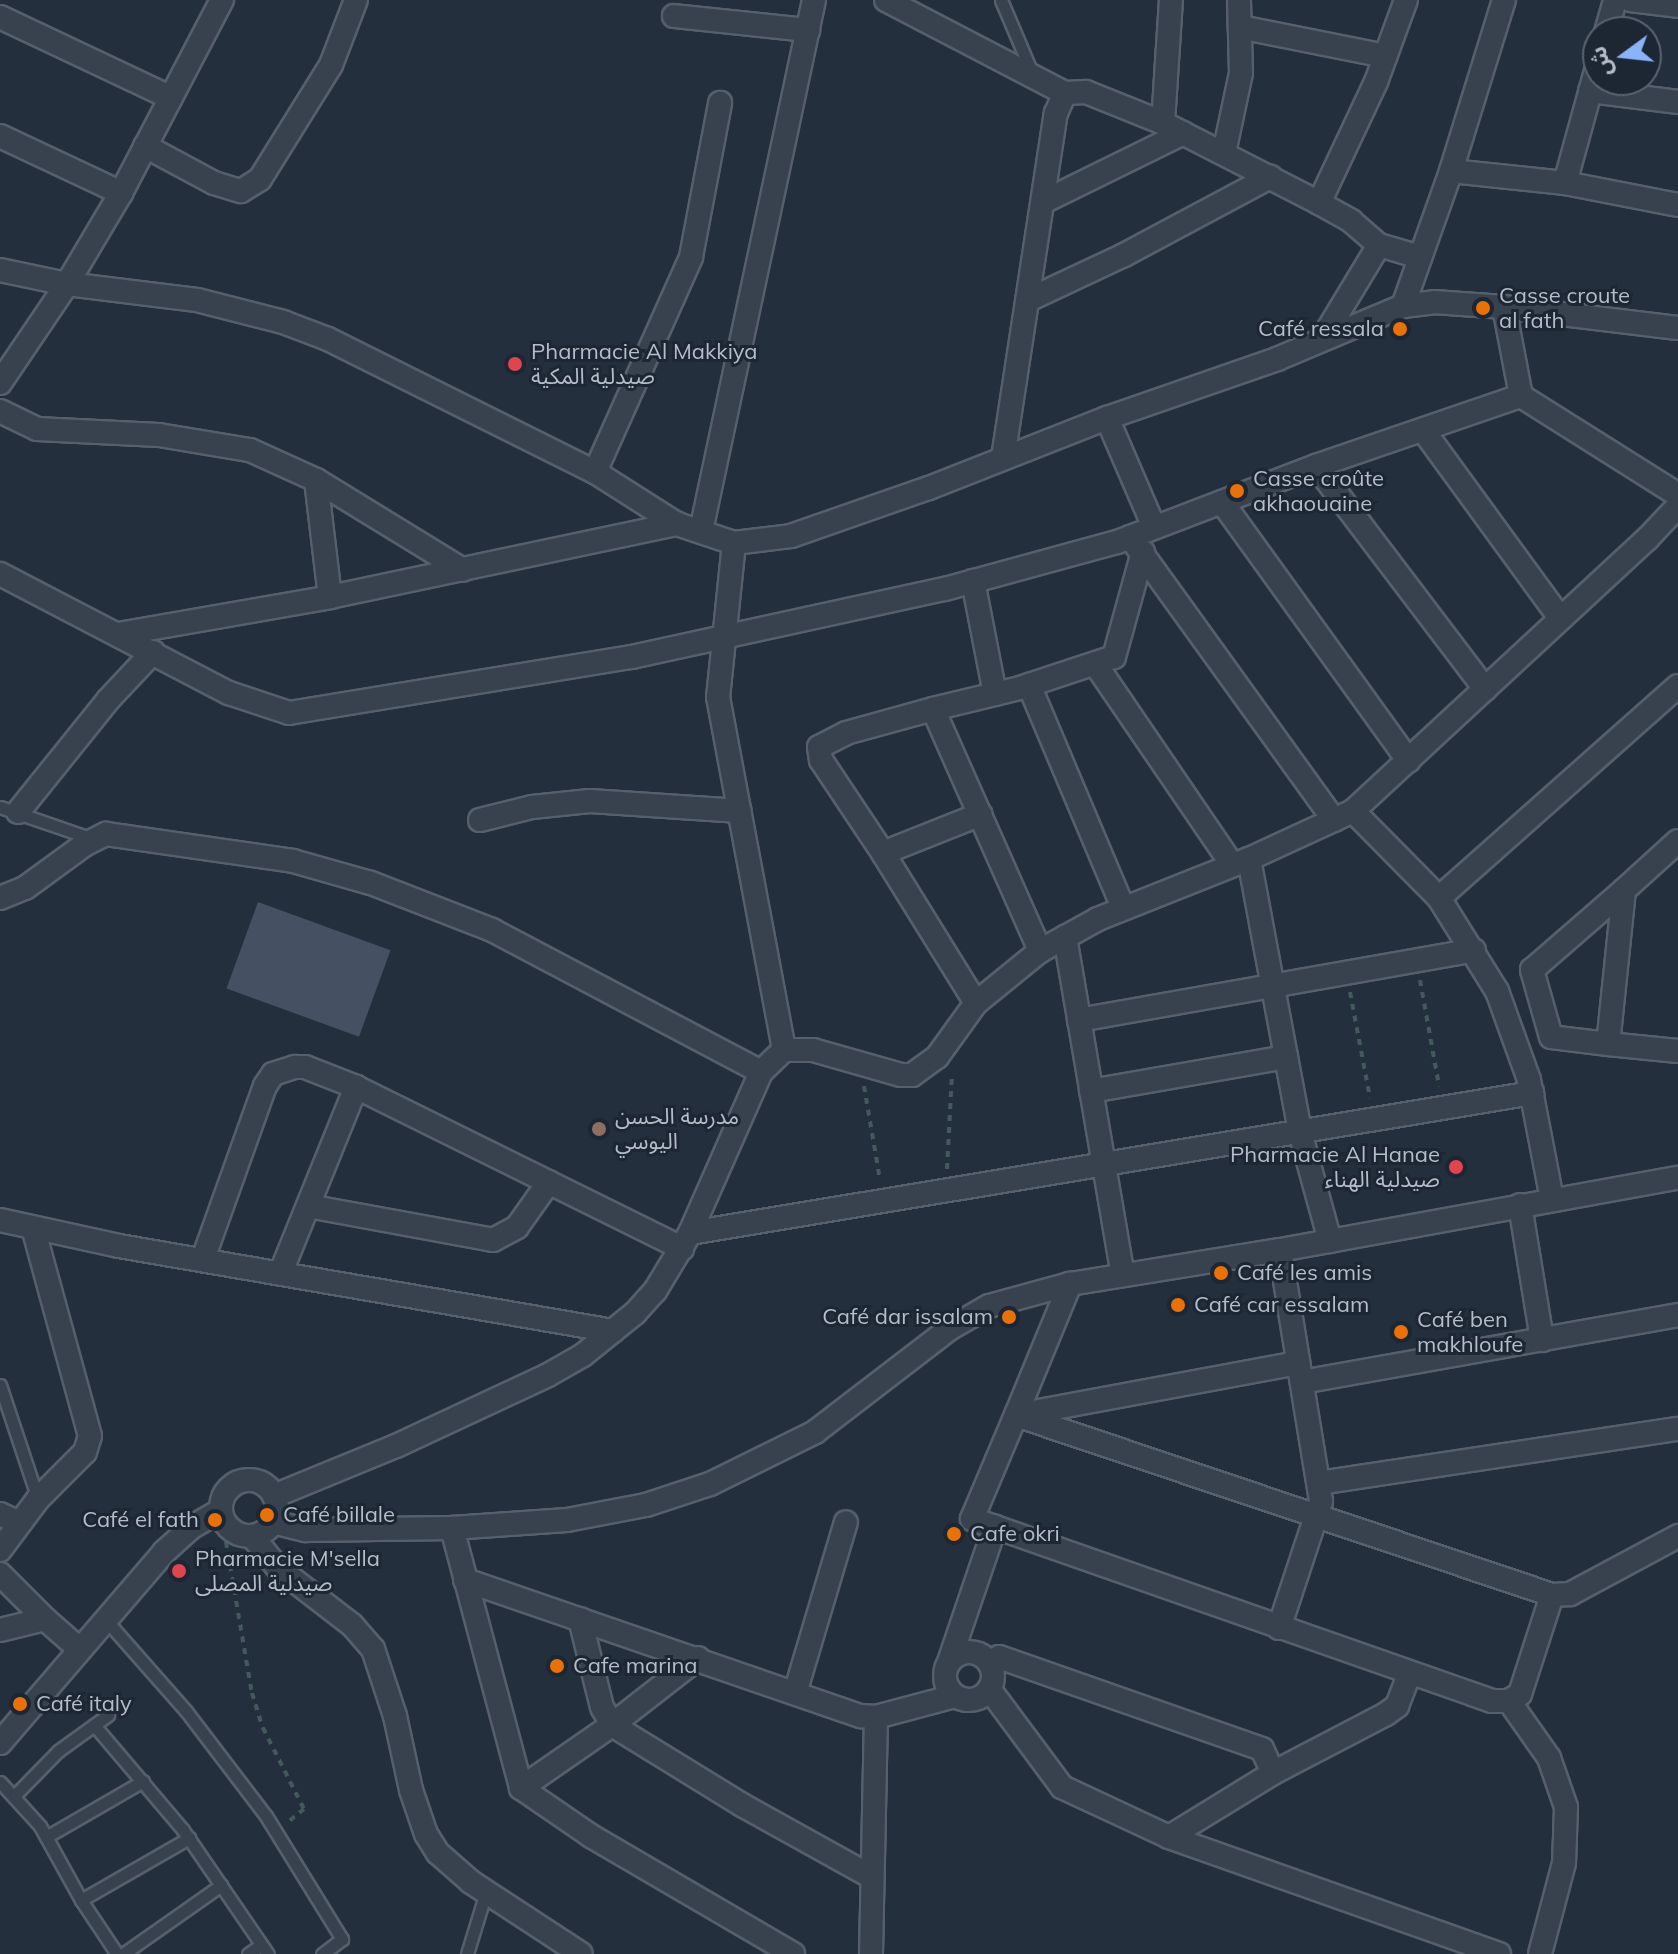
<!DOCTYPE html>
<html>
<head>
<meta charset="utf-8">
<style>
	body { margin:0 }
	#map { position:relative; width:1678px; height:1954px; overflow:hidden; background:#242f3e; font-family:Mulish,"Noto Sans Arabic",sans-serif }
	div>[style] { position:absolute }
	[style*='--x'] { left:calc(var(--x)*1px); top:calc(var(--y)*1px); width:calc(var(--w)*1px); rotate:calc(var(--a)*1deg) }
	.building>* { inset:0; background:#455162; transform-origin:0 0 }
	.path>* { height:4px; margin-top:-2px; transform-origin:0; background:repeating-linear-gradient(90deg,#44595c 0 6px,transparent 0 12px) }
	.roads { filter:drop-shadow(2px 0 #565f6c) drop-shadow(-2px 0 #565f6c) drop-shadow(0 2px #565f6c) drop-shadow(0 -2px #565f6c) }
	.lane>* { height:11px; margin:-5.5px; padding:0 5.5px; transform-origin:5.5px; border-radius:5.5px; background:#38414e }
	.street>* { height:22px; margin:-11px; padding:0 11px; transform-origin:11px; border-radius:11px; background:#38414e }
	.street>.ring { margin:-11px; padding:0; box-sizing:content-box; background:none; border:22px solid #38414e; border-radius:50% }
	.dots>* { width:22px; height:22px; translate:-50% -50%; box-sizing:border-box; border:4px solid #1d2633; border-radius:50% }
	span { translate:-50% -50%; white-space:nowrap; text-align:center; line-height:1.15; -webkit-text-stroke:6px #1d2633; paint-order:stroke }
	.poi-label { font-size:22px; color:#b4bcc9 }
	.left { translate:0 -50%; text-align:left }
	.right { translate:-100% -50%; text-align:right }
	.north { position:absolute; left:1582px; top:16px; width:80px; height:80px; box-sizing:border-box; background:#1d2633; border:2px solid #59626f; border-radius:50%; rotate:255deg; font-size:22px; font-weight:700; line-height:32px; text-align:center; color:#b4bcc9 }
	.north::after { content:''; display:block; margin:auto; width:28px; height:36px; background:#8ab4f8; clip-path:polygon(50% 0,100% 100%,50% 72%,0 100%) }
</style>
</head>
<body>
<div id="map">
	<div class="building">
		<i style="left:258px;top:902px;width:141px;height:92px;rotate:20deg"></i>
	</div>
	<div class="path">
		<i style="--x:1420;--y:980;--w:108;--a:79.8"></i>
		<i style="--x:1350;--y:992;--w:108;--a:79.3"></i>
		<i style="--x:864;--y:1086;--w:95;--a:80.3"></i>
		<i style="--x:947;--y:1169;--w:95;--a:-87"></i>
		<i style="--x:224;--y:1530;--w:165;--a:80.3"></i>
		<i style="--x:252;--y:1693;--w:37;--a:73"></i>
		<i style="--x:263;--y:1728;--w:91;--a:63.2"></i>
		<i style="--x:304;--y:1809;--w:22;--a:141"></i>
	</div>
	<div class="roads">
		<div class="lane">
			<i style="--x:1001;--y:0;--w:79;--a:67"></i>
			<i style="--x:0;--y:807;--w:98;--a:19"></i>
			<i style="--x:0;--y:1385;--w:120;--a:71.6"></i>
			<i style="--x:105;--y:1619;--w:123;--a:48.6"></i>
			<i style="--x:186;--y:1711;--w:132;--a:52.7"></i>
			<i style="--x:266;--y:1816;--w:145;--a:58.3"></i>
			<i style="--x:342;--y:1939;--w:25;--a:143"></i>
			<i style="--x:94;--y:1725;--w:138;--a:49.7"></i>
			<i style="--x:183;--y:1830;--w:150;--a:55.6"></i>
			<i style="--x:0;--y:1782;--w:59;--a:47.7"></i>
			<i style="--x:40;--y:1826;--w:85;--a:61"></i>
			<i style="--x:81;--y:1900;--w:65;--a:56.3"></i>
			<i style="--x:14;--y:1796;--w:63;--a:-45.6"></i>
			<i style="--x:58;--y:1751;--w:62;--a:-35.8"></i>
			<i style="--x:46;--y:1837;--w:112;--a:-30"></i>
			<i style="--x:81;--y:1900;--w:125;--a:-29.9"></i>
			<i style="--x:123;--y:1954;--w:120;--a:-35.1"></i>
			<i style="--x:248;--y:1954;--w:16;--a:-35"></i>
			<i style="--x:467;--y:1954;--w:65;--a:-73"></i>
		</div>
		<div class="street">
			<i style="--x:886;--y:0;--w:202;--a:27.5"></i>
			<i style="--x:1630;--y:0;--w:48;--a:7.1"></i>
			<i style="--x:674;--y:16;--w:135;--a:6"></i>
			<i style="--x:0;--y:17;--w:189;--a:25.3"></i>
			<i style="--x:1240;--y:27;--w:148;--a:11.3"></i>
			<i style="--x:1606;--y:32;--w:33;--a:-74"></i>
			<i style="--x:1590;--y:91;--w:89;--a:7.1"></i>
			<i style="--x:1163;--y:123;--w:123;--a:-86.3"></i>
			<i style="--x:0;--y:136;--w:134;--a:25.2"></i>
			<i style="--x:145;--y:146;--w:78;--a:28.2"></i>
			<i style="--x:214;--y:183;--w:28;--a:17"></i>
			<i style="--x:241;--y:191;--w:22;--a:-32"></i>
			<i style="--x:260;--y:179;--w:134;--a:-58.1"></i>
			<i style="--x:331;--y:65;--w:70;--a:-69"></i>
			<i style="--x:1224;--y:153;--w:82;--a:-78"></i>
			<i style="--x:1241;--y:73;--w:73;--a:-91.6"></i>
			<i style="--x:1451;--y:171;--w:115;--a:6"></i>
			<i style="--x:1565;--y:183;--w:115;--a:11"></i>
			<i style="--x:1565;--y:183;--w:124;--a:-74.6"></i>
			<i style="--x:1043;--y:202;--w:156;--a:-26.2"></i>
			<i style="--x:1319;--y:203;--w:134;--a:-64.8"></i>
			<i style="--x:1376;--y:82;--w:87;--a:-69.9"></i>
			<i style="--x:1379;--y:245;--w:43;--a:16.3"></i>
			<i style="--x:0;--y:270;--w:68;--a:11.8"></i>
			<i style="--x:67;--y:284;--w:131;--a:7"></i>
			<i style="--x:197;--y:300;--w:89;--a:14.3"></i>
			<i style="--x:283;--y:322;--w:48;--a:20.7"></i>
			<i style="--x:328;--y:339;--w:298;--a:26.5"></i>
			<i style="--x:595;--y:472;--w:97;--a:32.4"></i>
			<i style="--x:677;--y:524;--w:60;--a:18.4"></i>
			<i style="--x:734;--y:543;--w:57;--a:-7"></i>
			<i style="--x:791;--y:536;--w:146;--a:-19.2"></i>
			<i style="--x:929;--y:488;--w:191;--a:-21.5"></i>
			<i style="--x:1107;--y:418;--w:180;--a:-19.1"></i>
			<i style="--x:1277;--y:359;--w:137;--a:-22.8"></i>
			<i style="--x:1403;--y:306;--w:31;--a:-7"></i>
			<i style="--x:1434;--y:302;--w:70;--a:4.1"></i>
			<i style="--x:1504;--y:307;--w:175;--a:6.9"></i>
			<i style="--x:1028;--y:300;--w:106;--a:-25.1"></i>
			<i style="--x:1124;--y:255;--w:166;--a:-28.1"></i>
			<i style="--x:1403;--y:306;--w:143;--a:-70.4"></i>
			<i style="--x:1451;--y:171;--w:179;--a:-72.8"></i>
			<i style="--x:1504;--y:307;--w:91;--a:79.2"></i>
			<i style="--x:0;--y:383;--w:120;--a:-55.9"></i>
			<i style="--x:67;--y:284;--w:106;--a:-59.3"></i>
			<i style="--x:121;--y:193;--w:218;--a:-62.4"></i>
			<i style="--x:0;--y:411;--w:41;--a:25.9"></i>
			<i style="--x:37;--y:429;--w:122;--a:2.8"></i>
			<i style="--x:159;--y:435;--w:92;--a:9.4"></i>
			<i style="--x:250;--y:450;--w:72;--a:24.4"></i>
			<i style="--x:316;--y:480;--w:172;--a:31.5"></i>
			<i style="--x:1107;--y:418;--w:119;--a:66.7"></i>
			<i style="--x:1423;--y:430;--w:233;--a:53.9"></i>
			<i style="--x:1003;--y:458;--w:349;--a:-81.3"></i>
			<i style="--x:1056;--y:113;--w:22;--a:-66"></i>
			<i style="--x:1065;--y:93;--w:21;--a:-3"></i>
			<i style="--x:1086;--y:92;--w:83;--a:21.9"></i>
			<i style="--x:1163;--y:123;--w:175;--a:27.1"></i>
			<i style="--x:1319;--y:203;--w:37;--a:29"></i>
			<i style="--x:1351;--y:221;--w:37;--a:41"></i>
			<i style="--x:1379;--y:245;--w:109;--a:121.1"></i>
			<i style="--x:1316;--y:466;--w:280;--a:52.8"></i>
			<i style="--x:595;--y:472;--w:235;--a:-65.9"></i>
			<i style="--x:691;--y:257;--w:157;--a:-79.3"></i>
			<i style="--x:316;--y:480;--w:118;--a:83.2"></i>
			<i style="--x:1222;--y:502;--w:319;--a:54.2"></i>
			<i style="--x:701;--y:531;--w:543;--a:-77.99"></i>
			<i style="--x:1130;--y:537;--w:349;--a:54.2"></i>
			<i style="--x:734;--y:543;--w:155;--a:95.9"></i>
			<i style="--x:718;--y:697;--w:359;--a:79.4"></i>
			<i style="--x:0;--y:574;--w:258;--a:27.5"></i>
			<i style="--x:229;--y:693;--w:63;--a:18.4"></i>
			<i style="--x:289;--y:713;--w:348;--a:-9.3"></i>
			<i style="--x:632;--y:657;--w:320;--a:-12.3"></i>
			<i style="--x:945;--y:589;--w:178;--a:-15.3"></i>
			<i style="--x:1117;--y:542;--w:213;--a:-20.9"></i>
			<i style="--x:1316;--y:466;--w:217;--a:-18.9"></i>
			<i style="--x:1521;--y:396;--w:186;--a:32.2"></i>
			<i style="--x:973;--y:581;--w:115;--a:79"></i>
			<i style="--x:119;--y:634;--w:214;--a:-9.9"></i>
			<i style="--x:330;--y:597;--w:355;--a:-11.9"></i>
			<i style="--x:1096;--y:665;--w:241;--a:55.7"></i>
			<i style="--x:1029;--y:685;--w:242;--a:67.1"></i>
			<i style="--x:933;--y:709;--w:89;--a:-13.6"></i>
			<i style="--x:1020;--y:688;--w:99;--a:-18.3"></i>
			<i style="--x:1114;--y:657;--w:109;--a:-74.6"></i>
			<i style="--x:1353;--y:811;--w:122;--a:45.3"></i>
			<i style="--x:1439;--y:898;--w:110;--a:58.1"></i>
			<i style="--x:1497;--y:991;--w:95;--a:70.2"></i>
			<i style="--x:1529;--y:1080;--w:121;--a:79.1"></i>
			<i style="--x:18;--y:812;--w:144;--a:-51.2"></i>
			<i style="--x:108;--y:700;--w:66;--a:-46.8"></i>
			<i style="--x:480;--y:820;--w:54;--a:-14"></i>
			<i style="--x:532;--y:807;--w:58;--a:-5.9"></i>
			<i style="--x:590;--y:801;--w:150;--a:3.8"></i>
			<i style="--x:1678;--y:841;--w:73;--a:137.8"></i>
			<i style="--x:1624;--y:890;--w:155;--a:95.9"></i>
			<i style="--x:1608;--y:1044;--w:70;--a:5.7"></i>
			<i style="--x:883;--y:853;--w:105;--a:-21.7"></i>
			<i style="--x:1249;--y:859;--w:278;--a:79.4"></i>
			<i style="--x:1300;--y:1132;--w:113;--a:74.6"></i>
			<i style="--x:0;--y:898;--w:27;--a:-22"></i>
			<i style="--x:25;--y:888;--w:73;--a:-36.1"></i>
			<i style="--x:84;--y:845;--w:25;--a:-27"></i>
			<i style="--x:106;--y:834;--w:189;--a:8.2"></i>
			<i style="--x:293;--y:861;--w:81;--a:15.8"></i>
			<i style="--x:371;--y:883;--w:130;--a:21.2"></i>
			<i style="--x:492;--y:930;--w:304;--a:27.8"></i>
			<i style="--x:1439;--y:898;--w:319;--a:-41.6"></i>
			<i style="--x:1065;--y:937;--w:343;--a:80.3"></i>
			<i style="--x:976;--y:1003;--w:176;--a:-121.8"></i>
			<i style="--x:883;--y:853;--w:112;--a:-123.7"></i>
			<i style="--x:821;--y:760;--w:13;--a:-99"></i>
			<i style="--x:819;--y:747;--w:30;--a:-27"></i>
			<i style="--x:846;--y:733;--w:90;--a:-15.4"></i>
			<i style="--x:933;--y:709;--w:265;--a:66.1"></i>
			<i style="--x:1079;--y:1020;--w:401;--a:-10"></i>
			<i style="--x:1608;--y:1044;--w:57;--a:-173"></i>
			<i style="--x:1551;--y:1037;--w:70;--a:-105.8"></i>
			<i style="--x:1532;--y:970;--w:122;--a:-41"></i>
			<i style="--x:1091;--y:1091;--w:198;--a:-9.9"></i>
			<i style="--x:1520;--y:1205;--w:137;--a:80.7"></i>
			<i style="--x:308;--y:1206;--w:188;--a:10.4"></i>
			<i style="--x:493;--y:1240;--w:27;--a:-28"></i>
			<i style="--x:517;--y:1227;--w:55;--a:-54.6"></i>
			<i style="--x:0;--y:1220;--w:122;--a:12.3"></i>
			<i style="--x:119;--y:1246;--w:501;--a:9.76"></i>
			<i style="--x:690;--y:1233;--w:854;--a:-9.44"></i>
			<i style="--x:203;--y:1259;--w:184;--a:-70.3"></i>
			<i style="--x:265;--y:1086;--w:14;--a:-56"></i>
			<i style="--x:273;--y:1074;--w:23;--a:-18"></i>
			<i style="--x:295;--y:1067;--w:10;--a:0"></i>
			<i style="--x:305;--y:1067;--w:55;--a:21.4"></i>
			<i style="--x:356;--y:1087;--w:364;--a:26.3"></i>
			<i style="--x:281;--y:1272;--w:200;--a:-67.9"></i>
			<i style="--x:1302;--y:1382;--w:382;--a:-10.1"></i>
			<i style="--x:1016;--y:1415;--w:565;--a:18.56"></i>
			<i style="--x:1552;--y:1595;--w:104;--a:107.9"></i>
			<i style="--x:1520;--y:1694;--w:13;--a:148"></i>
			<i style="--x:1509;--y:1701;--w:17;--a:180"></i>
			<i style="--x:1492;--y:1701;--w:551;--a:-160.71"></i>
			<i style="--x:972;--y:1519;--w:113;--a:-67.1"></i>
			<i style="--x:1016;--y:1415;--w:142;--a:-67.6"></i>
			<i style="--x:1017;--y:1415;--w:286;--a:-10.5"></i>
			<i class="ring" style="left:221px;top:1480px;width:34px;height:34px"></i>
			<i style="--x:1319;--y:1483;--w:363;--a:-8.6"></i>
			<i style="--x:274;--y:1496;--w:132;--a:-22.3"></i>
			<i style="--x:396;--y:1446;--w:168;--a:-25"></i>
			<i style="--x:548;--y:1375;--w:40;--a:-29.7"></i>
			<i style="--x:583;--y:1355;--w:67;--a:-38.9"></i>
			<i style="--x:635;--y:1313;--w:30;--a:-48"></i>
			<i style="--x:655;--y:1291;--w:68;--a:-58.9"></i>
			<i style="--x:690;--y:1233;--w:176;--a:-66.2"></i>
			<i style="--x:761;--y:1072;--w:32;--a:-44"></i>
			<i style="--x:784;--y:1050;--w:29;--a:0"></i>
			<i style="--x:813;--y:1050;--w:91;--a:15.9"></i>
			<i style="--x:901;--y:1075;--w:11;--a:0"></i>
			<i style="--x:912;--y:1075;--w:31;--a:-36"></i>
			<i style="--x:937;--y:1057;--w:67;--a:-54.2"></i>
			<i style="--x:976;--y:1003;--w:82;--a:-39.1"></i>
			<i style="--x:1040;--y:951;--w:66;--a:-28.9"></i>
			<i style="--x:1098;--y:919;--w:162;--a:-21.7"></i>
			<i style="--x:1249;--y:859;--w:115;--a:-24.8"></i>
			<i style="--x:1353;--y:811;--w:401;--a:-42.8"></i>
			<i style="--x:1647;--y:539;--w:45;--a:-46.8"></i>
			<i style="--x:0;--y:1514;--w:21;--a:25"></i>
			<i style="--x:273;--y:1522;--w:34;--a:14"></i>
			<i style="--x:306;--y:1530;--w:146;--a:-0.8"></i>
			<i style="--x:452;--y:1528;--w:115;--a:-4"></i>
			<i style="--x:567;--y:1520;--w:80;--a:-10.8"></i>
			<i style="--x:646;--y:1505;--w:67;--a:-18.2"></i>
			<i style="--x:710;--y:1484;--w:117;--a:-26.3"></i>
			<i style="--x:815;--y:1432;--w:169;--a:-37.5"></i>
			<i style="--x:949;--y:1329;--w:46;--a:-29.9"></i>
			<i style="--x:989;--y:1306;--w:84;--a:-15.2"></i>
			<i style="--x:1070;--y:1284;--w:213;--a:-9.2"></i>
			<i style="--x:1280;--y:1250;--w:404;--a:-10.3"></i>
			<i style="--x:452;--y:1528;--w:269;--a:75.1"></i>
			<i style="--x:521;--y:1788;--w:85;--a:34.4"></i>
			<i style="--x:591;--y:1836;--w:234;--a:30.3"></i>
			<i style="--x:252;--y:1536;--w:41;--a:50.9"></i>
			<i style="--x:278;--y:1568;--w:93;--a:37.6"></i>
			<i style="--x:352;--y:1625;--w:32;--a:49"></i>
			<i style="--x:373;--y:1649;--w:71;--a:71.8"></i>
			<i style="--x:395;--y:1716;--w:76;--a:77.8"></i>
			<i style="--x:411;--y:1790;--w:46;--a:71.2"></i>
			<i style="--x:426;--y:1834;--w:22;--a:58"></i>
			<i style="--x:438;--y:1853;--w:44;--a:41.3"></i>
			<i style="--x:471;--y:1882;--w:131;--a:33.2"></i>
			<i style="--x:0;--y:1550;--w:64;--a:-53.3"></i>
			<i style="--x:38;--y:1499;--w:66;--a:-45"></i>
			<i style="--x:85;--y:1452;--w:17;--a:-73"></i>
			<i style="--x:90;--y:1436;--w:216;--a:-105.3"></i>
			<i style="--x:0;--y:1574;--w:64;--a:45"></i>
			<i style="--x:465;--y:1580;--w:419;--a:19"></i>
			<i style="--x:861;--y:1716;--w:15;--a:4"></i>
			<i style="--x:876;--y:1717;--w:82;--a:-14.9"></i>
			<i style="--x:1552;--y:1595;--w:18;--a:-3"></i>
			<i style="--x:1570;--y:1594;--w:123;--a:-28.2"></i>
			<i style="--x:580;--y:1619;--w:91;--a:76"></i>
			<i style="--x:602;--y:1707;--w:21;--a:61"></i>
			<i style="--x:612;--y:1725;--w:153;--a:31.6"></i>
			<i style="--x:742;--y:1805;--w:149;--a:29"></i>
			<i style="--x:1279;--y:1628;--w:134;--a:-71.7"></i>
			<i style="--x:1321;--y:1501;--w:254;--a:-99.3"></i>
			<i style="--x:0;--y:1630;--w:46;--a:-13.7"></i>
			<i style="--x:45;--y:1619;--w:44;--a:41.3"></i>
			<i class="ring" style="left:945px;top:1652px;width:26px;height:26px"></i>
			<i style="--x:949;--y:1662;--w:143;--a:-71.2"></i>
			<i style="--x:990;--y:1664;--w:11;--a:-38"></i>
			<i style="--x:999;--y:1657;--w:279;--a:19.3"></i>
			<i style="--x:1262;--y:1749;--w:26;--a:65"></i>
			<i style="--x:990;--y:1690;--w:121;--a:53.4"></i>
			<i style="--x:1062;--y:1787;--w:118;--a:25"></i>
			<i style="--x:1169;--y:1837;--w:122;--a:-31.6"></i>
			<i style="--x:1273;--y:1773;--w:127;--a:-27.6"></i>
			<i style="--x:1386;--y:1714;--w:14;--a:-36"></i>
			<i style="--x:1397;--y:1706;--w:34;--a:-69"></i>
			<i style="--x:795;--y:1693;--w:178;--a:-73.4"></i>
			<i style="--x:1509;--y:1701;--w:70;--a:54.9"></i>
			<i style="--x:1549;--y:1758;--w:52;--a:70.9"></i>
			<i style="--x:1566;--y:1807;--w:56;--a:92"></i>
			<i style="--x:1564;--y:1863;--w:94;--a:104.8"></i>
			<i style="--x:0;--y:1743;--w:252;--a:-49.3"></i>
			<i style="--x:164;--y:1552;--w:38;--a:-42"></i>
			<i style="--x:192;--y:1527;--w:32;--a:-30"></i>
			<i style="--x:521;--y:1788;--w:111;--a:-34.7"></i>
			<i style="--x:612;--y:1725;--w:109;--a:-37.9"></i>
			<i style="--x:1169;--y:1837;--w:350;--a:19.5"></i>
			<i style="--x:871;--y:1954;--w:237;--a:-88.8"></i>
		</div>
	</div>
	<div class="dots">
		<i style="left:1483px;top:308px;background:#e8710a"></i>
		<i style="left:1400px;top:329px;background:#e8710a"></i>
		<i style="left:515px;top:364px;background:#e0444e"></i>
		<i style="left:1237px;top:491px;background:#e8710a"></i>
		<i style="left:599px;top:1129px;background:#8d6e63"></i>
		<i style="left:1456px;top:1167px;background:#e0444e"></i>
		<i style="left:1221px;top:1273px;background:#e8710a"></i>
		<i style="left:1178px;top:1305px;background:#e8710a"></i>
		<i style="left:1009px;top:1317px;background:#e8710a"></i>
		<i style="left:1401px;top:1332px;background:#e8710a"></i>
		<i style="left:267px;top:1515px;background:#e8710a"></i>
		<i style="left:215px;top:1520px;background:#e8710a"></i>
		<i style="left:954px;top:1534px;background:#e8710a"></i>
		<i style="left:179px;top:1571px;background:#e0444e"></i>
		<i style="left:557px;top:1666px;background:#e8710a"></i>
		<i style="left:20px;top:1704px;background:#e8710a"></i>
	</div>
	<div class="poi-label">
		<span class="left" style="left:1499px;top:308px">Casse croute<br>al fath</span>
		<span class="right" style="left:1384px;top:329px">Café ressala</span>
		<span class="left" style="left:531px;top:364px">Pharmacie Al Makkiya<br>صيدلية المكية</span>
		<span class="left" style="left:1253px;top:491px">Casse croûte<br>akhaouaine</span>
		<span class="left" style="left:615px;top:1129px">مدرسة الحسن<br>اليوسي</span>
		<span class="right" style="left:1440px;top:1167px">Pharmacie Al Hanae<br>صيدلية الهناء</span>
		<span class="left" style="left:1237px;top:1273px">Café les amis</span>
		<span class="left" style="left:1194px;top:1305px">Café car essalam</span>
		<span class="right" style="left:993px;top:1317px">Café dar issalam</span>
		<span class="left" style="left:1417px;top:1332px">Café ben<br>makhloufe</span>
		<span class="left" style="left:283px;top:1515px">Café billale</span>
		<span class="right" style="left:199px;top:1520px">Café el fath</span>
		<span class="left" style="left:970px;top:1534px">Cafe okri</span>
		<span class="left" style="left:195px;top:1571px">Pharmacie M'sella<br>صيدلية المصلى</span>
		<span class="left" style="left:573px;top:1666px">Cafe marina</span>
		<span class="left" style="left:36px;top:1704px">Café italy</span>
	</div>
	<div class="north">ش</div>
</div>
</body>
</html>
